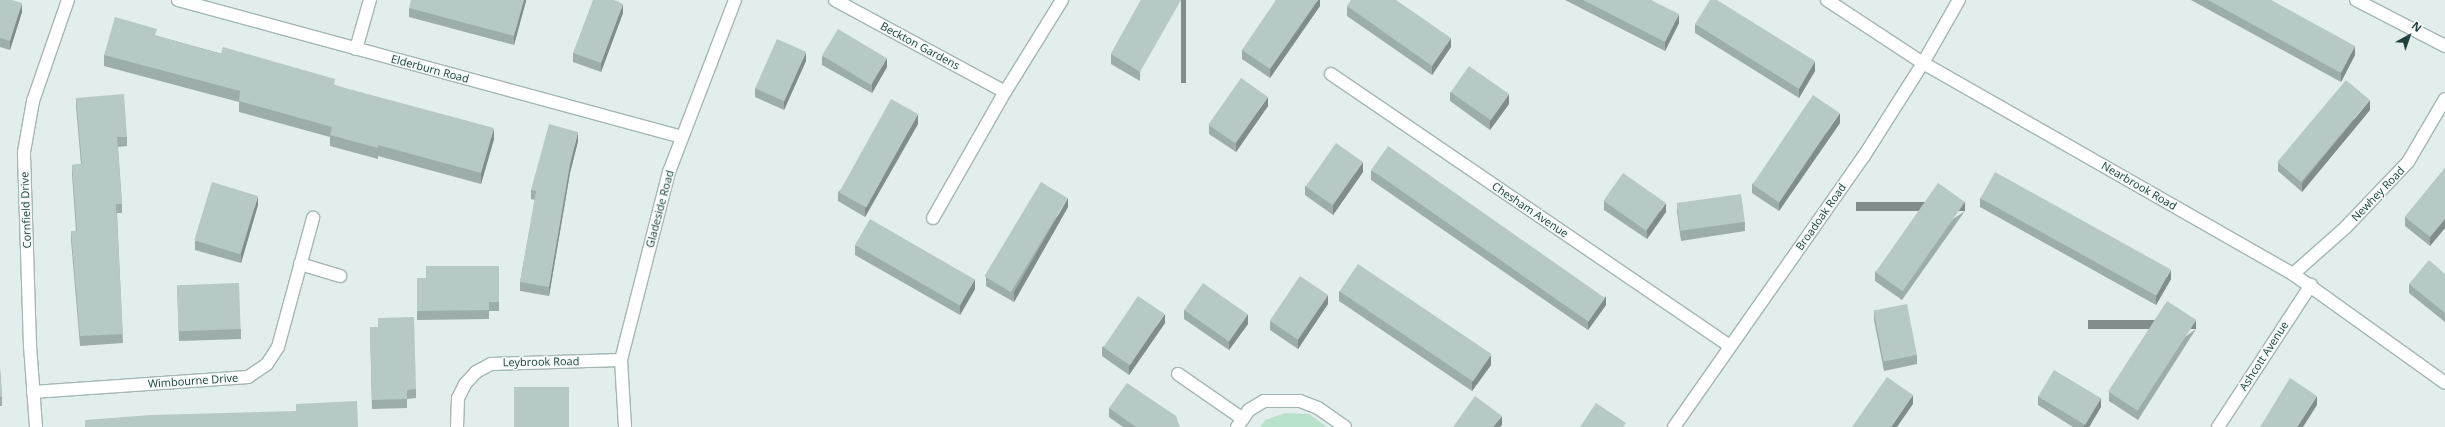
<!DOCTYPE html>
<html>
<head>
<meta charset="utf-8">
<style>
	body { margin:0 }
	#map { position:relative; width:2445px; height:427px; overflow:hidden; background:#e2eeeb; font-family:"Open Sans",sans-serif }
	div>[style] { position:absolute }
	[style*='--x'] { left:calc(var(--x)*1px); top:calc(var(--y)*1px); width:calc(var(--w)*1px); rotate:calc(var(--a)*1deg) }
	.green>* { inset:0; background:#b8e2cb }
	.roads { filter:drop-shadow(1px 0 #a4b7b4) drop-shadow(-1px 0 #a4b7b4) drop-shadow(0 1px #a4b7b4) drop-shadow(0 -1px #a4b7b4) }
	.service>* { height:12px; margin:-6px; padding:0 6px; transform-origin:6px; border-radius:6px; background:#fff }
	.minor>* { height:12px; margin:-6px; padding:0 6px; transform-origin:6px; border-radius:6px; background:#fff }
	.tertiary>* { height:12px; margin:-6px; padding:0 6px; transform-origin:6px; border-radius:6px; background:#fff }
	.wall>* { inset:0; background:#9dada9 }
	.shaded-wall>* { inset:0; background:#808d8a; transform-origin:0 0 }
	.building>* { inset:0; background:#b7c9c5; transform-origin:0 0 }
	span { translate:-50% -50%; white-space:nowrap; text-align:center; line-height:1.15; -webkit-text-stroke:3px #f3faf8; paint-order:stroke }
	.street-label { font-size:11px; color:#1f423f }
	.north { position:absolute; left:2389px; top:16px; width:40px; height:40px; -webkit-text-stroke:3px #f3faf8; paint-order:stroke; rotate:40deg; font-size:11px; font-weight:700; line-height:16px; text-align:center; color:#1f423f }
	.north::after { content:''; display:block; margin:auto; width:14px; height:18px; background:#1f423f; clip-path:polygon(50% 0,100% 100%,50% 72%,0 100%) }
</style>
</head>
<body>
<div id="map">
	<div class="green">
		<i style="clip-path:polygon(1286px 413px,1309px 414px,1327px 427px,1260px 427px,1265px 420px)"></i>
	</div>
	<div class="roads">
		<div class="service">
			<i style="--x:1178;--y:374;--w:79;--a:34.7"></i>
		</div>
		<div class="minor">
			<i style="--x:178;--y:0;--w:522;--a:15.21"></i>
			<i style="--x:835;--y:0;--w:193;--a:28.4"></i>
			<i style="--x:1827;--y:0;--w:115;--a:33.3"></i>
			<i style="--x:1923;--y:63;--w:426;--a:29.7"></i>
			<i style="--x:2293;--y:274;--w:187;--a:35.6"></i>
			<i style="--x:2356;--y:0;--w:100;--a:27.3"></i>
			<i style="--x:356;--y:49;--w:51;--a:-74.1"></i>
			<i style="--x:1331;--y:74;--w:483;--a:34.3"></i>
			<i style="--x:933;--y:218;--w:145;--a:-60.3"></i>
			<i style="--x:1005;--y:92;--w:108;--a:-58.2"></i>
			<i style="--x:300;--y:264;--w:42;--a:16.7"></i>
			<i style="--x:2293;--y:274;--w:69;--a:-41.5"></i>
			<i style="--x:2345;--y:228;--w:91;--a:-46.3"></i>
			<i style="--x:2408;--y:162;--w:73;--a:-59.6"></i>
			<i style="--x:33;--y:392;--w:216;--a:-4"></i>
			<i style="--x:248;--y:377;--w:23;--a:-34"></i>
			<i style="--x:267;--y:364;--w:20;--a:-57"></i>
			<i style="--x:278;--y:347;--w:134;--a:-74.8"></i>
			<i style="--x:36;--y:427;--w:81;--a:-94.2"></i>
			<i style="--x:30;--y:346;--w:194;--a:-91.8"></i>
			<i style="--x:24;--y:152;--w:52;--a:-80"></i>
			<i style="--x:33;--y:101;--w:107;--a:-70.9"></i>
			<i style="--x:457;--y:427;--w:29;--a:-88"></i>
			<i style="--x:458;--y:398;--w:16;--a:-63"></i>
			<i style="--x:465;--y:384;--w:16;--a:-47"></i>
			<i style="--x:476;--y:372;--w:17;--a:-28"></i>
			<i style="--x:491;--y:364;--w:130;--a:-1.8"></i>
			<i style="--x:625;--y:427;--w:67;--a:-93.4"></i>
			<i style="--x:621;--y:360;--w:194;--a:-75.7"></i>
			<i style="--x:669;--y:172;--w:184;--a:-69"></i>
			<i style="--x:1237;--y:427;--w:21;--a:-55"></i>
			<i style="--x:1249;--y:410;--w:17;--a:-31"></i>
			<i style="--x:1264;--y:401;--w:36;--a:0"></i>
			<i style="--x:1300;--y:401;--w:19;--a:21"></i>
			<i style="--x:1318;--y:408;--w:33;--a:35"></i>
			<i style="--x:2218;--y:427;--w:170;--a:-56.8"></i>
		</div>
		<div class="tertiary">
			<i style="--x:1674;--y:427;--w:331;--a:-55"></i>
			<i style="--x:1864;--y:156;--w:110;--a:-57.6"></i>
			<i style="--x:1923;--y:63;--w:73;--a:-60.3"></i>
		</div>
	</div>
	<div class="wall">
		<i style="clip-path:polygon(0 0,22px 12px,10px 50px,0 47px)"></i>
		<i style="clip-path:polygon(526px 0,514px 45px,409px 17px,409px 8px)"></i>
		<i style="clip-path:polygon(619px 0,618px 2px,623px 13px,601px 72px,573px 62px,573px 53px)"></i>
		<i style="clip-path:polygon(1141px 0,1140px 81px,1111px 64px,1111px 54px)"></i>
		<i style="clip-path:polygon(1320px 0,1320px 6px,1270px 78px,1242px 59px,1242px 50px)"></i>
		<i style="clip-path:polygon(1565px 0,1651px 0,1679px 23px,1665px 51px)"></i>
		<i style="clip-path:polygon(2191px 0,2271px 0,2355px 55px,2341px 82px)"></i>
		<i style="clip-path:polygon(1347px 6px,1451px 47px,1432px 75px,1347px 16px)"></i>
		<i style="clip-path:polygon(1695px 24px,1815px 71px,1799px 98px,1695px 33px)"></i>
		<i style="clip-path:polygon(157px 36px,335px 85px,494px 139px,481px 184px,378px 156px,378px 159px,330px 146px,330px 137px,239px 112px,239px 102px,104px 66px,104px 55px)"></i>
		<i style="clip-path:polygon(822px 56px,887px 67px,872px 93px,822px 65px)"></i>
		<i style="clip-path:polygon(806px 61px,784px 110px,755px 97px,755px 88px)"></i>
		<i style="clip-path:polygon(1450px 92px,1509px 104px,1490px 130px,1450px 101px)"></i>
		<i style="clip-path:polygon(76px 98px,127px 137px,127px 146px,118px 147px,122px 204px,122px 213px,117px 213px,123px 343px,80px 346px,71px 240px,71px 231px,76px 231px,72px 174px,72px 165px,81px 164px,76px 107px)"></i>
		<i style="clip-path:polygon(1268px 106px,1236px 152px,1209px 134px,1209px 125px)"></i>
		<i style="clip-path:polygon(2370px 110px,2302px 192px,2278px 171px,2278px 162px)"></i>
		<i style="clip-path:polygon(1840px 123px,1779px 211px,1752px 193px,1752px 184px)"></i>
		<i style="clip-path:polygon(918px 124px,865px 217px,838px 201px,838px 192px)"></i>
		<i style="clip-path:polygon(578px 141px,570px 173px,549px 296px,520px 291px,520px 282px,535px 200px,531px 199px,531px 190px)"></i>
		<i style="clip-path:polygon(2445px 168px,2445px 228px,2430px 246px,2405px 226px,2405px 217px)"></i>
		<i style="clip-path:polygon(1371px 170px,1606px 305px,1588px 330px,1371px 180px)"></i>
		<i style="clip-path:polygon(1363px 172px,1333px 215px,1305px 195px,1305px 186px)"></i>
		<i style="clip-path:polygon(1980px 198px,2171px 279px,2156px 305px,1980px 207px)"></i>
		<i style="clip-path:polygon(1604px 201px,1666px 212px,1647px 239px,1604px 210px)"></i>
		<i style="clip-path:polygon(1677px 203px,1745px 222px,1745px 231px,1681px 241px,1677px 212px)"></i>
		<i style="clip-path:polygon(258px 205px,241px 263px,195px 250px,195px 241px)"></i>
		<i style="clip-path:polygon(1068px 207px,1014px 302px,986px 286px,986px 277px)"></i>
		<i style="clip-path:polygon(1965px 211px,1902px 300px,1875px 281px,1875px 272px)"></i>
		<i style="clip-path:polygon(855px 245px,975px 289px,960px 315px,855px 255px)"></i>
		<i style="clip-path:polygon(499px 266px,499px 311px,489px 311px,489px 319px,417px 320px,417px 278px,426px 278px)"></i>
		<i style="clip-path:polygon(2445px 274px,2445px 322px,2409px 293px,2409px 284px)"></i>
		<i style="clip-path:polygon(177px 285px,241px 329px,241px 339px,179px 341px)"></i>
		<i style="clip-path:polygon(1339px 291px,1491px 365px,1472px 391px,1339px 301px)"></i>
		<i style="clip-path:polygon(1328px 304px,1298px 349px,1270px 330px,1270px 321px)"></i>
		<i style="clip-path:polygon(1184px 310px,1248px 324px,1229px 350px,1184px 319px)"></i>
		<i style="clip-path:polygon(1874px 311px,1917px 355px,1917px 364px,1884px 371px,1874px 320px)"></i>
		<i style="clip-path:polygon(1165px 323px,1129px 375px,1102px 356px,1102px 347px)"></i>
		<i style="clip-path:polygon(370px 327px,416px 389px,416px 398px,407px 399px,407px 408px,372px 409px)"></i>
		<i style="clip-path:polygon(2196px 329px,2138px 420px,2109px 401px,2109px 392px)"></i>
		<i style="clip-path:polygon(0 368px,2px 397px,2px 406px,0 406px)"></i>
		<i style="clip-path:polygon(2038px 396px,2101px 407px,2089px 427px,2073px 427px,2038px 405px)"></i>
		<i style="clip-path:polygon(1109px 408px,1180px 427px,1123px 427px,1109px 417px)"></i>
	</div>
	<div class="shaded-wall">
		<i style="clip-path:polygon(524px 0,526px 0,526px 1px,514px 45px,514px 36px)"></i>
		<i style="left:1181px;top:0;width:5px;height:83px"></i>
		<i style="clip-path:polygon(1318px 0,1320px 0,1320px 6px,1270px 78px,1270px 69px)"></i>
		<i style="clip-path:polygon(22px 3px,22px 12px,10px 50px,10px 41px)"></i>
		<i style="clip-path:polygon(623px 4px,623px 13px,601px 72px,601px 63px)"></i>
		<i style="clip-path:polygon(1679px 14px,1679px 23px,1665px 51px,1665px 42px)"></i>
		<i style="clip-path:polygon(1451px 38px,1451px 47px,1432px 75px,1432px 66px)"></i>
		<i style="clip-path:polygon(2355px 46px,2355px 55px,2341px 82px,2341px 73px)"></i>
		<i style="clip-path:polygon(806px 52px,806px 61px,784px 110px,784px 101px)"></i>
		<i style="clip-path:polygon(887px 58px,887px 67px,872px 93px,872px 84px)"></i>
		<i style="clip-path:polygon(1815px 61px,1815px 71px,1799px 98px,1799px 89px)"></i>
		<i style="clip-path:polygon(1509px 94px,1509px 104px,1490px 130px,1490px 121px)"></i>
		<i style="clip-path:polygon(1268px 97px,1268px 106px,1236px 152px,1236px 143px)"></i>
		<i style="clip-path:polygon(2370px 100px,2370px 110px,2302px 192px,2302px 183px)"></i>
		<i style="clip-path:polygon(1840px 113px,1840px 123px,1779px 211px,1779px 202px)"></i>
		<i style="clip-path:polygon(918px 114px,918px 124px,865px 217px,865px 208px)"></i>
		<i style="clip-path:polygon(494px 128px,494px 139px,481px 184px,481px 173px)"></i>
		<i style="clip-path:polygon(578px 132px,578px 141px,570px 173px,549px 296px,549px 287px,570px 164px)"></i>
		<i style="clip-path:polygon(1363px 162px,1363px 172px,1333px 215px,1333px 205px)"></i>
		<i style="clip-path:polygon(258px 196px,258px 205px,241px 263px,241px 254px)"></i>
		<i style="clip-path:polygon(1068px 198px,1068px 207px,1014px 302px,1014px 292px)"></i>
		<i style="left:1965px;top:202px;width:9px;height:109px;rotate:90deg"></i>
		<i style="clip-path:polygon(1666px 203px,1666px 212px,1647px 239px,1647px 230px)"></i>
		<i style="clip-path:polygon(2445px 219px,2445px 228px,2430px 246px,2430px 237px)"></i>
		<i style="clip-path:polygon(2171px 270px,2171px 279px,2156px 305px,2156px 296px)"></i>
		<i style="clip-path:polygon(975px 279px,975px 289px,960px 315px,960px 306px)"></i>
		<i style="clip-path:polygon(1328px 295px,1328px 304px,1298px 349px,1298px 339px)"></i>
		<i style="clip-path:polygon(1606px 296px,1606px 305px,1588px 330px,1588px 320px)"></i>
		<i style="clip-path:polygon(1165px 314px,1165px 323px,1129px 375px,1129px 366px)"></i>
		<i style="clip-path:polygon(1248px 314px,1248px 324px,1229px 350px,1229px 341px)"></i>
		<i style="left:2196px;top:320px;width:9px;height:108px;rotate:90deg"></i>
		<i style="clip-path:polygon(1491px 355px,1491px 365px,1472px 391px,1472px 382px)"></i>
		<i style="clip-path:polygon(1913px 395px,1913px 404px,1897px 427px,1891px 427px)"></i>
		<i style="clip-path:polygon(2317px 396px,2317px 405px,2303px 427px,2297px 427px)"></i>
		<i style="clip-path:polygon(2101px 398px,2101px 407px,2089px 427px,2084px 427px,2084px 425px)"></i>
		<i style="clip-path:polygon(1502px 416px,1502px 425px,1500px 427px,1493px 427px)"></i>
	</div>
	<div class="building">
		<i style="clip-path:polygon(0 0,12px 0,22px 3px,10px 41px,0 38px)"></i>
		<i style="clip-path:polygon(411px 0,524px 0,514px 36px,409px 8px)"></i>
		<i style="clip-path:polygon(593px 0,614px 0,623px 4px,601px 63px,573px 53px)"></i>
		<i style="clip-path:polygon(1141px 0,1181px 0,1140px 72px,1111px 54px)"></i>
		<i style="clip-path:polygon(1276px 0,1318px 0,1270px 69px,1242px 50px)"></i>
		<i style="clip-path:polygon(1351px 0,1396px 0,1451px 38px,1432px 66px,1347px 6px)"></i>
		<i style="clip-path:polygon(1583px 0,1651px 0,1679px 14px,1665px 42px)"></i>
		<i style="clip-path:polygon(1710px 0,1717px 0,1815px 61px,1799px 89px,1695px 24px)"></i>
		<i style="clip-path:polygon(2208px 0,2271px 0,2355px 46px,2341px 73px)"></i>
		<i style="clip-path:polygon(115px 17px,157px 29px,155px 35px,221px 54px,223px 47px,335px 79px,334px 85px,494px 128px,481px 173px,378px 145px,378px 148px,330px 135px,332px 127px,239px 101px,240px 91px,104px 55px)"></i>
		<i style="left:838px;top:29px;width:57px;height:31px;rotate:31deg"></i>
		<i style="left:777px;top:39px;width:32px;height:54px;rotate:24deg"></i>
		<i style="left:1469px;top:66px;width:49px;height:32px;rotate:35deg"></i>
		<i style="left:1241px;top:78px;width:33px;height:57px;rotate:35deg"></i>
		<i style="left:2346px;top:80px;width:31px;height:107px;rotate:40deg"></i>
		<i style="clip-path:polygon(124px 94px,127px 137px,117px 137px,122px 204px,116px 204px,123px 334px,80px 336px,71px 231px,77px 231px,72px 165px,82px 164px,76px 98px)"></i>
		<i style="left:1813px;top:95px;width:32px;height:108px;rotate:34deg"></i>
		<i style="left:891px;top:99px;width:31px;height:107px;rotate:29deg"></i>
		<i style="clip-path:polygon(549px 124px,578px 132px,570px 164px,549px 287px,520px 282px,536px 191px,531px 190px)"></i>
		<i style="left:1336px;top:143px;width:33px;height:53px;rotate:35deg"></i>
		<i style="left:1388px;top:146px;width:265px;height:29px;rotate:35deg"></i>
		<i style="clip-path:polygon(2445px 168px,2445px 219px,2430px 237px,2405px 217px)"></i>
		<i style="left:1995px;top:172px;width:201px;height:30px;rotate:29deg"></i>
		<i style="left:1623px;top:173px;width:52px;height:34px;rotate:35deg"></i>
		<i style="left:212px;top:182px;width:48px;height:61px;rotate:17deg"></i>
		<i style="left:1041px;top:182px;width:31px;height:110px;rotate:31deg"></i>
		<i style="left:1938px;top:183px;width:33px;height:109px;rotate:35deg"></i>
		<i style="left:1741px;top:194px;width:28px;height:65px;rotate:82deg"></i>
		<i style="left:870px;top:219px;width:121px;height:30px;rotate:30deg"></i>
		<i style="clip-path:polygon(2429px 260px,2445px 274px,2445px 313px,2409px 284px)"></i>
		<i style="left:1358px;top:264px;width:161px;height:33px;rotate:34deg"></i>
		<i style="clip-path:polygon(426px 266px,499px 266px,499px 302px,489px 302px,489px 310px,417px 311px,417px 278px,426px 278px)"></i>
		<i style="left:1300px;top:276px;width:34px;height:54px;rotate:34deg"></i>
		<i style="left:239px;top:283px;width:46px;height:62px;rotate:88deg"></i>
		<i style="left:1203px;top:283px;width:55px;height:33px;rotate:35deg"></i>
		<i style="left:1138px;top:296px;width:32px;height:62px;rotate:34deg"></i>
		<i style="left:2167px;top:301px;width:35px;height:108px;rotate:33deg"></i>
		<i style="left:1907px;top:304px;width:52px;height:34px;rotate:79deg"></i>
		<i style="clip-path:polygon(414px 317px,416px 389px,407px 390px,407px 399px,372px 400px,370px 327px,378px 327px,378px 318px)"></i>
		<i style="clip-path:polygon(0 368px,2px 397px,0 397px)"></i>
		<i style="left:2054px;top:370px;width:55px;height:31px;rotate:31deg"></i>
		<i style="clip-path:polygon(1887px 377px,1913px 395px,1891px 427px,1852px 427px)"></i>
		<i style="clip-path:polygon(2290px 378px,2317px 396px,2297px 427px,2260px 427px)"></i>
		<i style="clip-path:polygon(1127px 383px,1176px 416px,1180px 427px,1136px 427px,1109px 408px)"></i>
		<i style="left:569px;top:387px;width:40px;height:55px;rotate:90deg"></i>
		<i style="clip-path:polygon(1475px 396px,1502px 416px,1493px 427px,1453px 427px)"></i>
		<i style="clip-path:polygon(357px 401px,358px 427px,85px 427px,85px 420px,151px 415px,296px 411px,296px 404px)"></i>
		<i style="clip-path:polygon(1596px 403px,1626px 423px,1623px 427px,1580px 427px)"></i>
	</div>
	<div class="street-label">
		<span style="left:920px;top:46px;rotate:28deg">Beckton Gardens</span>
		<span style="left:430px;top:69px;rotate:15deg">Elderburn Road</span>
		<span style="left:2139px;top:186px;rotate:30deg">Nearbrook Road</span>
		<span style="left:2378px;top:194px;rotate:-46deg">Newhey Road</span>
		<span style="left:660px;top:209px;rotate:-75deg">Gladeside Road</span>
		<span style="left:26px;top:210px;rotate:-92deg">Cornfield Drive</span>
		<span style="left:1530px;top:210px;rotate:34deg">Chesham Avenue</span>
		<span style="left:1821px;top:217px;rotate:-55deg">Broadoak Road</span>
		<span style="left:2264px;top:356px;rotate:-57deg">Ashcott Avenue</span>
		<span style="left:541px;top:362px;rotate:-1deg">Leybrook Road</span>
		<span style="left:193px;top:381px;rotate:-4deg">Wimbourne Drive</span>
	</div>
	<div class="north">N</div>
</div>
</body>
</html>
